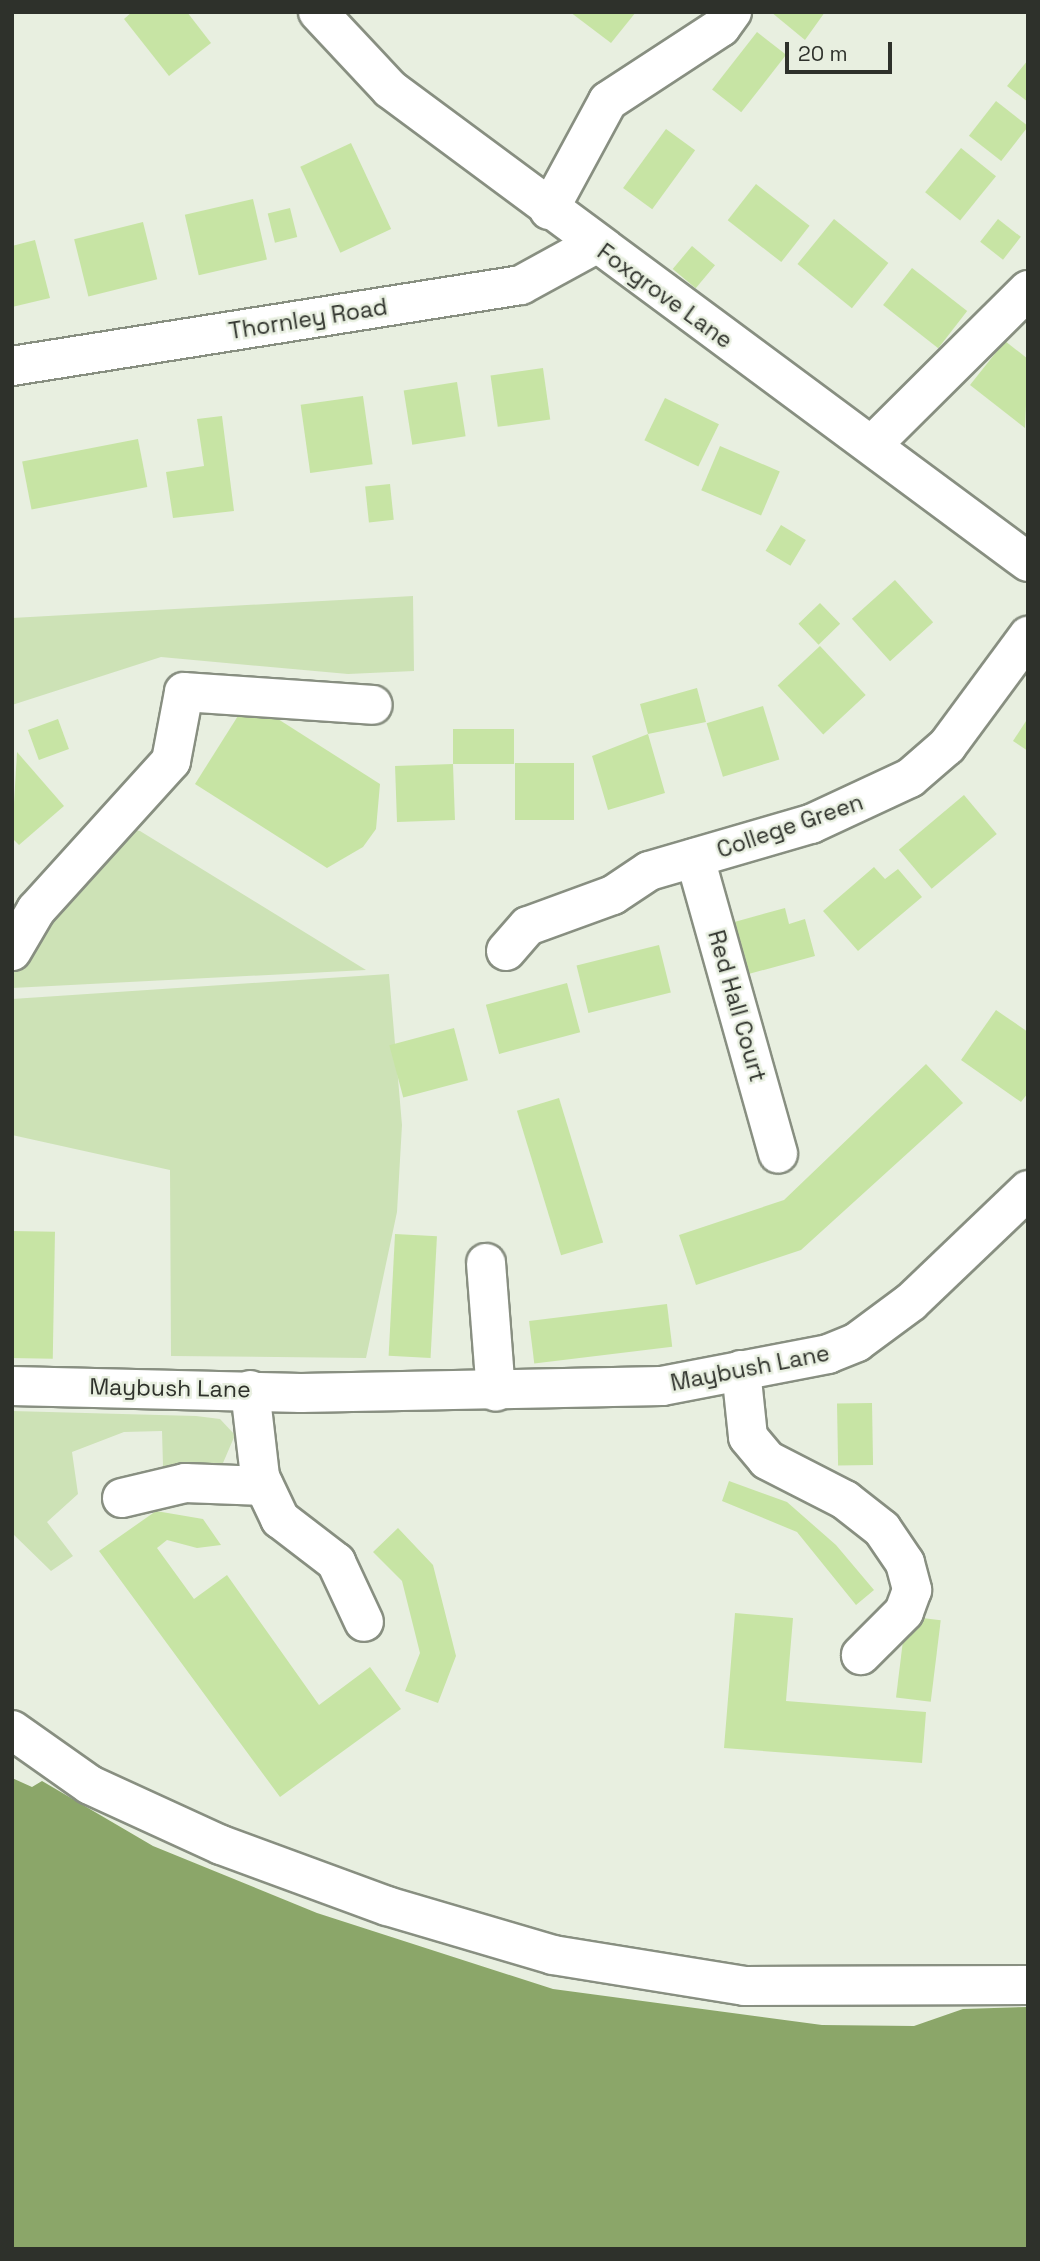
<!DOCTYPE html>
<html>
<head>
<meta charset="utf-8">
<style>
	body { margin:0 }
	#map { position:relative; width:1040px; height:2261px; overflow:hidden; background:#e8efe0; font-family:"Space Grotesk",sans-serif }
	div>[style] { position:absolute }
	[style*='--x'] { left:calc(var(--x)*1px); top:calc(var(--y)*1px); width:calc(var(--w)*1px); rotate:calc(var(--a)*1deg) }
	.green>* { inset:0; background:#cde2b6 }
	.water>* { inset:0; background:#8ba669 }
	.building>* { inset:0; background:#c7e4a4; transform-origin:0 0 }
	.roads { filter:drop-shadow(2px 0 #888f81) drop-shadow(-2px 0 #888f81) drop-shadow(0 2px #888f81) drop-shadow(0 -2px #888f81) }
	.minor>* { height:38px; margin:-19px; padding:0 19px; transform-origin:19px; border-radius:19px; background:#fff }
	span { translate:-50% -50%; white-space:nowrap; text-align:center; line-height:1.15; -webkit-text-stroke:5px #e8efe0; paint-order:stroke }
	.street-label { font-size:23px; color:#2e312b }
	.frame { position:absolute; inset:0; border:14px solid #2e312b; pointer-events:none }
	.scale { position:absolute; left:785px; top:42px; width:107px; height:32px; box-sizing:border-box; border:4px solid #2e312b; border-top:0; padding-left:9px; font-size:21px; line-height:24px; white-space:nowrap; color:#2e312b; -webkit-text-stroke:5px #e8efe0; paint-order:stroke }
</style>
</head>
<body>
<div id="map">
	<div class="green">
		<i style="clip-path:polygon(413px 596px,414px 671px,348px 674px,161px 657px,12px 705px,12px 618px)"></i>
		<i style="clip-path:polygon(111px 827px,140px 831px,366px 970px,12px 988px,12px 936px)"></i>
		<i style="clip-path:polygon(389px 974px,402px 1125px,397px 1212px,366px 1358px,171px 1356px,170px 1170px,12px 1135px,12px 999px)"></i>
		<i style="clip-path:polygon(12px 1411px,196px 1416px,220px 1419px,235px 1435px,223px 1463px,197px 1476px,163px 1466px,162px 1431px,124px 1432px,72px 1452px,78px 1494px,47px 1522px,73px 1556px,51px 1571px,12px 1533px)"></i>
	</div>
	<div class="water">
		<i style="clip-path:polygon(12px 1778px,32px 1787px,42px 1781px,153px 1846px,317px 1913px,553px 1989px,822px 2025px,914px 2026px,963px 2009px,1028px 2007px,1028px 2249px,12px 2249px)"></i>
	</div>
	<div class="building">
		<i style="clip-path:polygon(132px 12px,187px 12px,211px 43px,169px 76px,124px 19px)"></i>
		<i style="clip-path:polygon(570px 12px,636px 12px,611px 43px)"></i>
		<i style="clip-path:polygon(771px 12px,825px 12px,805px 40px)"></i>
		<i style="left:757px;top:32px;width:37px;height:73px;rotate:38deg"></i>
		<i style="clip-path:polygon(1028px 60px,1028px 102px,1007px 86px)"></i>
		<i style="left:996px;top:101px;width:41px;height:44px;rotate:38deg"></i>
		<i style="left:666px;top:129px;width:36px;height:73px;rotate:36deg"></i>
		<i style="left:351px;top:143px;width:95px;height:56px;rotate:65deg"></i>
		<i style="left:961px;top:148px;width:45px;height:57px;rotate:39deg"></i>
		<i style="left:756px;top:184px;width:68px;height:46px;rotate:38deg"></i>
		<i style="left:253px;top:199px;width:62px;height:70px;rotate:77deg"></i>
		<i style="left:290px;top:208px;width:30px;height:23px;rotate:76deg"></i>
		<i style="left:834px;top:219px;width:70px;height:58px;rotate:39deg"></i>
		<i style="left:998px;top:219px;width:29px;height:29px;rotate:38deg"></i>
		<i style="left:143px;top:222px;width:59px;height:71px;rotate:76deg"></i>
		<i style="clip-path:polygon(35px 240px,50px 298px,12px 307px,12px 246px)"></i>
		<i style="left:692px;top:246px;width:30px;height:30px;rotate:40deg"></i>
		<i style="left:912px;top:268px;width:70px;height:47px;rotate:38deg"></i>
		<i style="clip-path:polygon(1005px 341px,1028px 359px,1025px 428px,970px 385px)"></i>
		<i style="left:543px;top:368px;width:52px;height:53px;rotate:82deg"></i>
		<i style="left:457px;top:382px;width:55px;height:54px;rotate:81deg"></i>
		<i style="left:363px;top:396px;width:69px;height:63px;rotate:82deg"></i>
		<i style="left:665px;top:398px;width:60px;height:47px;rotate:26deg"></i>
		<i style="clip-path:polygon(222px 416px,234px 511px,173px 518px,166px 472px,204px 466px,197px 419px)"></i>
		<i style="left:138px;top:439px;width:49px;height:118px;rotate:79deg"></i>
		<i style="left:720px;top:446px;width:65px;height:48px;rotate:23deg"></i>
		<i style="left:390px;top:484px;width:36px;height:25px;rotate:84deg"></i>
		<i style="left:781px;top:525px;width:29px;height:30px;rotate:31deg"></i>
		<i style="left:895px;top:580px;width:57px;height:58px;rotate:48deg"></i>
		<i style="left:820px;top:603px;width:29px;height:30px;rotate:46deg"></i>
		<i style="left:820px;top:646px;width:67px;height:58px;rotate:47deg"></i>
		<i style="clip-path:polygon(697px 688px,706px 722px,648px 734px,665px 793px,608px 810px,592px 756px,648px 734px,640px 704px)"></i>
		<i style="clip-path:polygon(248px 700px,380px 784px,376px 829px,363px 847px,327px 868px,195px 784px)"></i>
		<i style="left:763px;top:706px;width:56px;height:59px;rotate:73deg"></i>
		<i style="clip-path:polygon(1028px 718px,1028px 751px,1013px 741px)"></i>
		<i style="left:58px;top:719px;width:32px;height:32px;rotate:70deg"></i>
		<i style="left:453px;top:729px;width:61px;height:35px"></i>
		<i style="clip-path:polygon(17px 752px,64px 806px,19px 845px,12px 838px)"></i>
		<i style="left:515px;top:763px;width:59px;height:57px"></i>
		<i style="left:453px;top:764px;width:56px;height:58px;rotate:88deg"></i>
		<i style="left:964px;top:795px;width:51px;height:85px;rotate:50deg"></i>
		<i style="clip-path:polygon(874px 867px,885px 879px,898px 869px,922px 897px,858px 951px,823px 911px)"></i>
		<i style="clip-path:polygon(785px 908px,789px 924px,805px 919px,815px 956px,734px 978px,720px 926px)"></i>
		<i style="left:659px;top:945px;width:49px;height:85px;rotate:76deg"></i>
		<i style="left:567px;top:983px;width:51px;height:84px;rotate:75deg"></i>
		<i style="clip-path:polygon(996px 1010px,1028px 1032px,1028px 1093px,1021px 1102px,961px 1060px)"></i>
		<i style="left:454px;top:1028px;width:54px;height:67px;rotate:75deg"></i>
		<i style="clip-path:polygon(926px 1064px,963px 1103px,801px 1250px,696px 1285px,679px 1235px,784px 1200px)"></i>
		<i style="left:559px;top:1098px;width:151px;height:44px;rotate:73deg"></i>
		<i style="left:12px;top:1231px;width:43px;height:127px;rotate:1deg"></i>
		<i style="left:395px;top:1234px;width:42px;height:122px;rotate:3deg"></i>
		<i style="left:667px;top:1304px;width:43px;height:139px;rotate:83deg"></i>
		<i style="left:872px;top:1403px;width:62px;height:35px;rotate:89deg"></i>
		<i style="clip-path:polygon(729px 1481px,787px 1502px,836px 1545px,874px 1590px,856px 1605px,797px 1532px,722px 1501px)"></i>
		<i style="clip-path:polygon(156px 1511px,203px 1519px,221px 1545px,197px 1548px,167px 1540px,157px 1548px,194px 1599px,227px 1575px,319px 1705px,370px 1667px,401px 1709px,280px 1797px,99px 1551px)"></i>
		<i style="clip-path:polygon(398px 1528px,433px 1565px,456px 1656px,438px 1703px,405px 1691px,420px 1653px,402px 1581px,373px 1552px)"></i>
		<i style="clip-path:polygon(735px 1613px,793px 1618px,786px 1701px,926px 1712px,922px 1763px,724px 1748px)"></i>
		<i style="left:906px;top:1616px;width:35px;height:82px;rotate:7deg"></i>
	</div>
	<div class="roads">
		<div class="minor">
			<i style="--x:318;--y:12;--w:105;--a:46.9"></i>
			<i style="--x:390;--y:89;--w:794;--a:36.55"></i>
			<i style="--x:549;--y:210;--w:124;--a:-61.6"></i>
			<i style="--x:608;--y:101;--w:135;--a:-33.2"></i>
			<i style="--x:721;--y:27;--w:19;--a:-54"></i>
			<i style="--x:12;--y:366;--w:515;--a:-9.04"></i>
			<i style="--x:521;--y:285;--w:83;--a:-28.7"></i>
			<i style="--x:872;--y:445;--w:220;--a:-44.8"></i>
			<i style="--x:695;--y:858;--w:307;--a:74.3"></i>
			<i style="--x:12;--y:951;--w:48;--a:-59.7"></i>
			<i style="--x:36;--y:910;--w:201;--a:-47.8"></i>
			<i style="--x:171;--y:761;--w:70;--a:-79.3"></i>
			<i style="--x:184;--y:692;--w:189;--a:3.9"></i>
			<i style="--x:506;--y:951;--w:33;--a:-49"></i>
			<i style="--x:528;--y:926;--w:90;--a:-20"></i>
			<i style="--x:613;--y:895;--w:43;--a:-33.7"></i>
			<i style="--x:649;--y:871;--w:169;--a:-16.2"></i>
			<i style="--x:811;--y:824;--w:109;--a:-24.9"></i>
			<i style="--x:910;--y:778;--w:49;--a:-40.9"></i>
			<i style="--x:947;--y:746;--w:137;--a:-53.6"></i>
			<i style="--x:486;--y:1263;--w:129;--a:85.6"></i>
			<i style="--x:741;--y:1370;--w:67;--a:84"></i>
			<i style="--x:748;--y:1437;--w:30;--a:50"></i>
			<i style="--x:767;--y:1460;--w:88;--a:27.1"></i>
			<i style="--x:845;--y:1500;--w:47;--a:38.1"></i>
			<i style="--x:882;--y:1529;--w:41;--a:55.9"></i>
			<i style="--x:905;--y:1563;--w:28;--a:75"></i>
			<i style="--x:912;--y:1590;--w:23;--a:110"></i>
			<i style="--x:904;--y:1612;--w:61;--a:135"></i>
			<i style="--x:12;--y:1386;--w:289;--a:1.4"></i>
			<i style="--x:301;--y:1393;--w:361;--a:-1.1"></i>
			<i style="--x:662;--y:1386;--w:169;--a:-10.9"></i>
			<i style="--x:828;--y:1354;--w:31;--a:-22"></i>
			<i style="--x:857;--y:1342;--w:67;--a:-36.5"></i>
			<i style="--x:911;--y:1302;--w:162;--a:-43.7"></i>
			<i style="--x:250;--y:1390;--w:88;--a:83.4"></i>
			<i style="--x:260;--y:1477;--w:47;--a:64.5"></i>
			<i style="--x:280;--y:1519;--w:71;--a:37.5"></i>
			<i style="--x:336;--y:1562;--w:66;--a:65"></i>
			<i style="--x:122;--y:1498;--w:65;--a:-13.4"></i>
			<i style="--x:185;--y:1483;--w:79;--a:2.2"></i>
			<i style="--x:12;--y:1730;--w:95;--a:35.2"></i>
			<i style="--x:90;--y:1785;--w:144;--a:24.6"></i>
			<i style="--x:221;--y:1845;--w:177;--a:20.2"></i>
			<i style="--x:387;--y:1906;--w:173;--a:16.4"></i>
			<i style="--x:553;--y:1955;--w:193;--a:9.2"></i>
			<i style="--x:744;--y:1986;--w:284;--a:-0.2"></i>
		</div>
	</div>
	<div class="street-label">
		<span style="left:665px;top:296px;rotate:36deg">Foxgrove Lane</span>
		<span style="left:308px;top:319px;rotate:-9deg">Thornley Road</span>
		<span style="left:790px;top:826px;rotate:-19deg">College Green</span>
		<span style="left:737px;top:1006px;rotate:74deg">Red Hall Court</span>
		<span style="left:750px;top:1368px;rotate:-11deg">Maybush Lane</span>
		<span style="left:170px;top:1388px;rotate:1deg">Maybush Lane</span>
	</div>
	<div class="frame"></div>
	<div class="scale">20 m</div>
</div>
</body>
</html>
